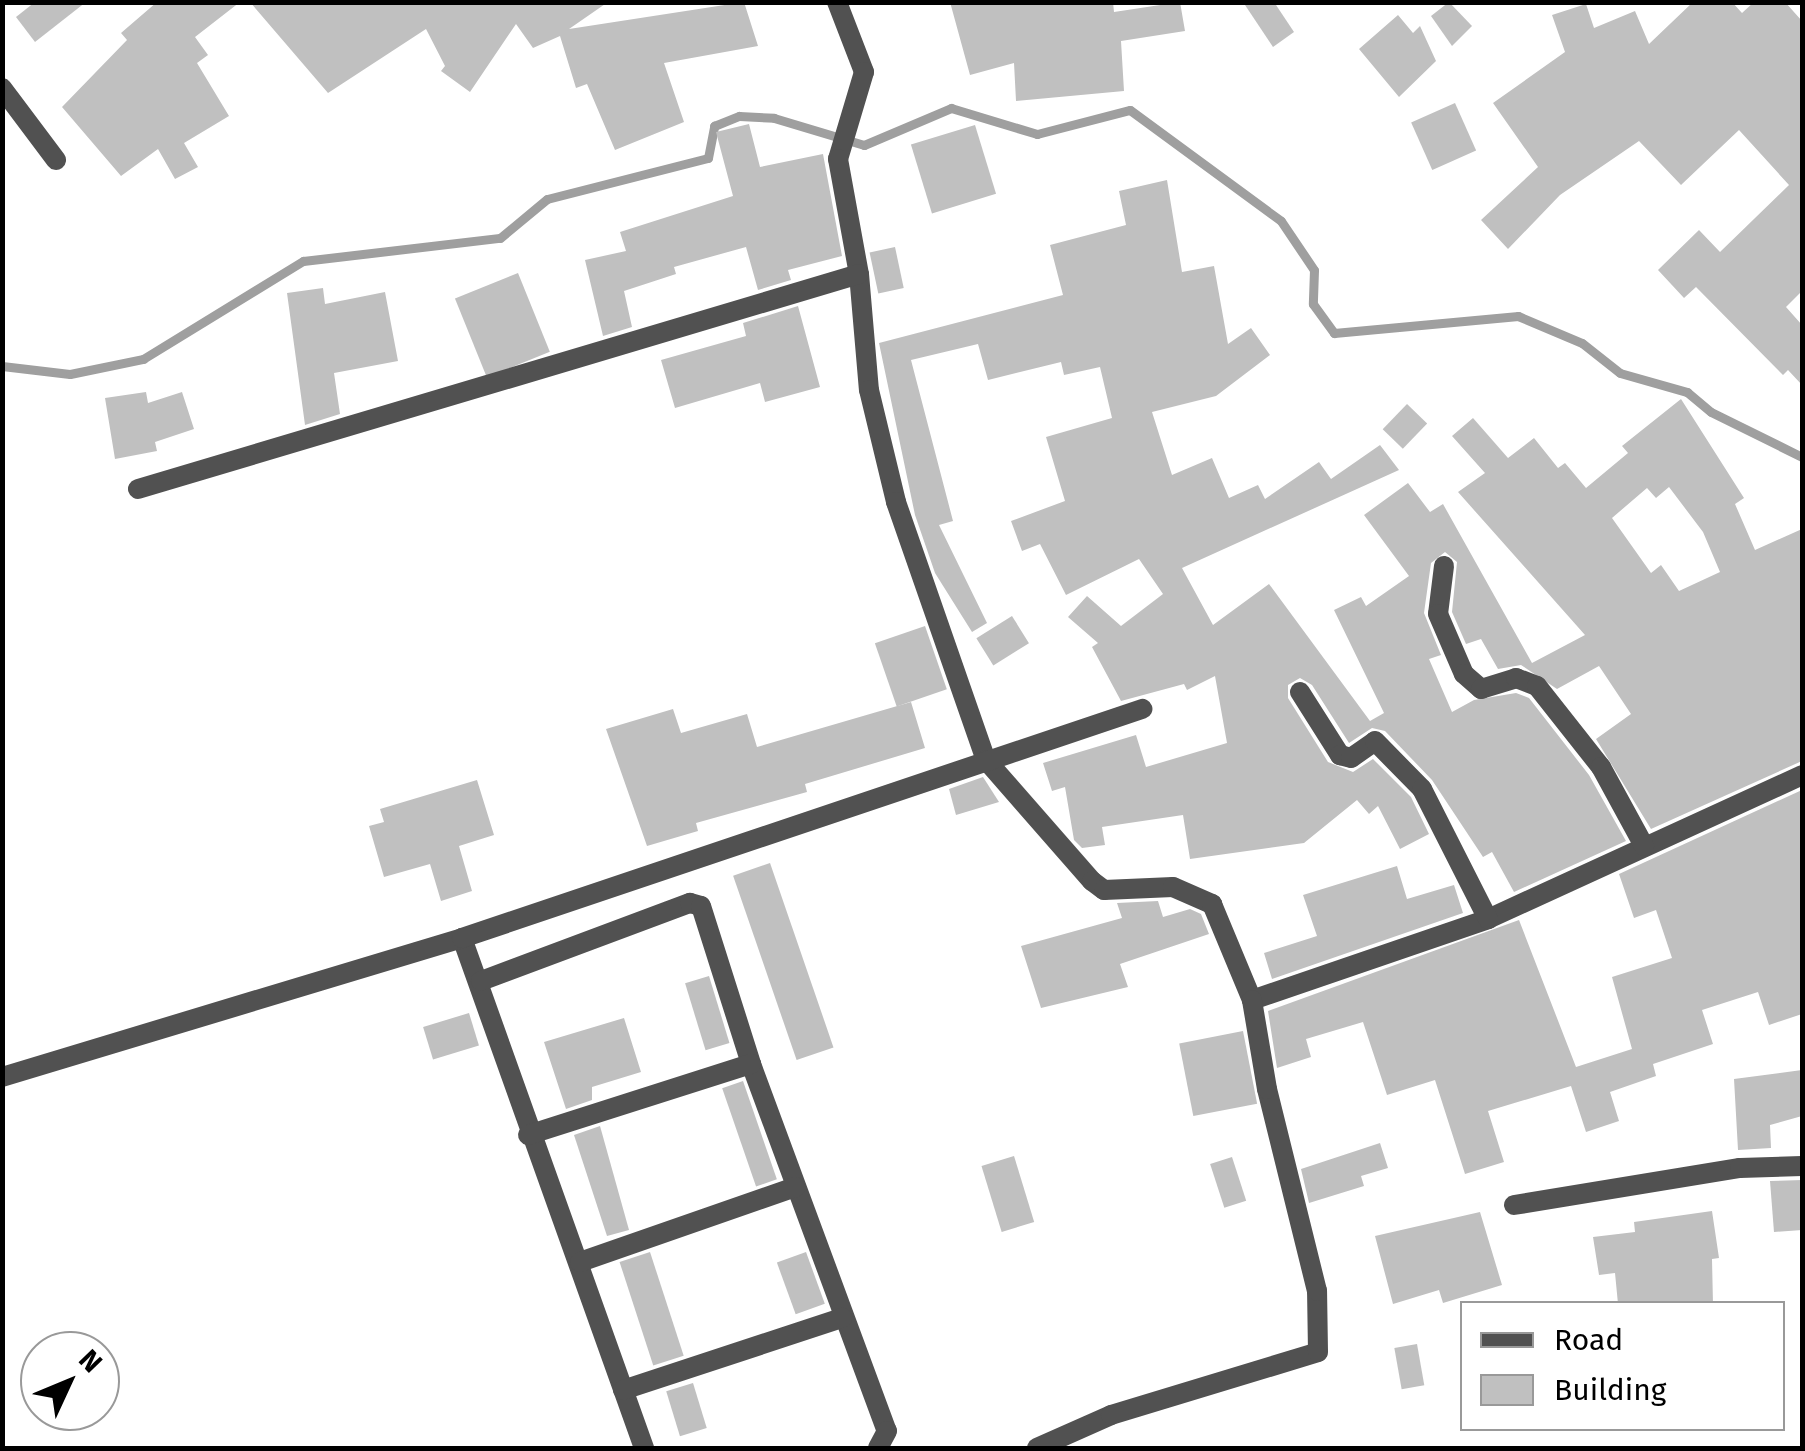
<!DOCTYPE html>
<html>
<head>
<meta charset="utf-8">
<style>
	body { margin:0 }
	#map { position:relative; width:1805px; height:1451px; overflow:hidden; background:#fff; font-family:"Fira Sans",sans-serif }
	div>[style] { position:absolute }
	[style*='--x'] { left:calc(var(--x)*1px); top:calc(var(--y)*1px); width:calc(var(--w)*1px); rotate:calc(var(--a)*1deg) }
	.stream>* { height:9px; margin:-4.5px; padding:0 4.5px; transform-origin:4.5px; border-radius:4.5px; background:#9f9f9f }
	.building>* { inset:0; background:#c0c0c0; transform-origin:0 0 }
	.street>* { height:20px; margin:-10px; padding:0 10px; transform-origin:10px; border-radius:10px; background:#515151 }
	span { translate:-50% -50%; white-space:nowrap; text-align:center; line-height:1.15; -webkit-text-stroke:8px #fff; paint-order:stroke }
	.frame { position:absolute; inset:0; border:5px solid #000; pointer-events:none }
	.legend { position:absolute; left:1460px; top:1301px; width:325px; height:130px; box-sizing:border-box; background:#fff; border:2px solid #999; margin:0; padding:12px 18px; list-style:none; font-size:30px; color:#000 }
	.legend li { display:flex; align-items:center; gap:20px; height:50px }
	.legend b { width:50px; border:2px solid #999 }
	.north { position:absolute; left:20px; top:1331px; width:100px; height:100px; box-sizing:border-box; background:#fff; border:2px solid #999; border-radius:50%; rotate:46deg; font-size:28px; font-weight:700; line-height:40px; text-align:center; color:#000 }
	.north::after { content:''; display:block; margin:auto; width:35px; height:45px; background:#000; clip-path:polygon(50% 0,100% 100%,50% 72%,0 100%) }
</style>
</head>
<body>
<div id="map">
	<div class="stream">
		<i style="--x:2;--y:366;--w:68;--a:6.7"></i>
		<i style="--x:70;--y:374;--w:75;--a:-11.6"></i>
		<i style="--x:143;--y:359;--w:188;--a:-31.5"></i>
		<i style="--x:303;--y:261;--w:198;--a:-6.7"></i>
		<i style="--x:500;--y:238;--w:61;--a:-39.7"></i>
		<i style="--x:547;--y:199;--w:166;--a:-14.3"></i>
		<i style="--x:708;--y:158;--w:33;--a:-79"></i>
		<i style="--x:714;--y:126;--w:27;--a:-22"></i>
		<i style="--x:739;--y:116;--w:35;--a:3"></i>
		<i style="--x:774;--y:118;--w:94;--a:16.7"></i>
		<i style="--x:864;--y:145;--w:95;--a:-23"></i>
		<i style="--x:951;--y:108;--w:90;--a:16.8"></i>
		<i style="--x:1037;--y:134;--w:96;--a:-14.5"></i>
		<i style="--x:1130;--y:110;--w:187;--a:36.3"></i>
		<i style="--x:1281;--y:221;--w:59;--a:56"></i>
		<i style="--x:1314;--y:270;--w:34;--a:92"></i>
		<i style="--x:1313;--y:304;--w:36;--a:54"></i>
		<i style="--x:1334;--y:333;--w:185;--a:-5.3"></i>
		<i style="--x:1518;--y:316;--w:69;--a:22.9"></i>
		<i style="--x:1582;--y:343;--w:48;--a:38.3"></i>
		<i style="--x:1620;--y:373;--w:70;--a:15.8"></i>
		<i style="--x:1687;--y:392;--w:31;--a:40"></i>
		<i style="--x:1711;--y:412;--w:102;--a:26.3"></i>
	</div>
	<div class="building">
		<i style="clip-path:polygon(35px 2px,86px 2px,35px 42px,16px 17px)"></i>
		<i style="clip-path:polygon(157px 2px,240px 2px,195px 37px,208px 55px,197px 63px,229px 116px,184px 143px,198px 167px,175px 179px,158px 149px,121px 176px,62px 107px,127px 40px,121px 33px)"></i>
		<i style="clip-path:polygon(250px 2px,608px 2px,569px 29px,744px 2px,758px 46px,664px 63px,684px 122px,615px 150px,587px 84px,576px 88px,560px 36px,533px 48px,516px 24px,470px 92px,441px 71px,445px 66px,426px 29px,328px 93px)"></i>
		<i style="clip-path:polygon(950px 2px,1113px 2px,1114px 12px,1180px 2px,1185px 31px,1121px 41px,1124px 91px,1016px 101px,1014px 63px,970px 75px)"></i>
		<i style="clip-path:polygon(1243px 2px,1274px 2px,1294px 32px,1273px 47px)"></i>
		<i style="clip-path:polygon(1449px 2px,1472px 26px,1452px 46px,1431px 16px)"></i>
		<i style="clip-path:polygon(1693px 2px,1732px 2px,1742px 13px,1754px 2px,1785px 2px,1802px 21px,1802px 291px,1786px 307px,1802px 325px,1802px 385px,1788px 370px,1783px 375px,1696px 287px,1684px 298px,1658px 270px,1699px 230px,1720px 252px,1789px 185px,1739px 130px,1681px 185px,1639px 141px,1560px 195px,1508px 249px,1481px 220px,1538px 167px,1493px 103px,1565px 52px,1552px 15px,1586px 4px,1594px 28px,1635px 11px,1649px 44px)"></i>
		<i style="clip-path:polygon(1398px 15px,1413px 33px,1420px 26px,1436px 61px,1399px 97px,1359px 49px)"></i>
		<i style="left:1455px;top:103px;width:52px;height:48px;rotate:66deg"></i>
		<i style="clip-path:polygon(749px 124px,760px 167px,823px 154px,842px 256px,788px 270px,791px 280px,758px 290px,746px 247px,674px 267px,676px 274px,624px 291px,632px 327px,603px 336px,585px 260px,626px 251px,620px 232px,733px 196px,716px 132px)"></i>
		<i style="left:975px;top:125px;width:72px;height:67px;rotate:73deg"></i>
		<i style="clip-path:polygon(evenodd,1167px 180px,1182px 272px,1214px 266px,1228px 344px,1251px 328px,1270px 355px,1216px 396px,1152px 412px,1172px 475px,1212px 458px,1229px 498px,1258px 485px,1265px 499px,1319px 462px,1331px 479px,1380px 445px,1399px 470px,1182px 568px,1213px 625px,1269px 584px,1370px 721px,1384px 713px,1334px 610px,1361px 597px,1366px 606px,1409px 576px,1364px 515px,1408px 483px,1430px 512px,1443px 504px,1532px 663px,1585px 635px,1458px 492px,1485px 473px,1452px 436px,1473px 418px,1508px 458px,1534px 438px,1558px 468px,1565px 463px,1586px 488px,1628px 453px,1622px 446px,1681px 399px,1744px 498px,1735px 504px,1755px 550px,1802px 529px,1802px 761px,1651px 829px,1596px 739px,1631px 714px,1599px 666px,1557px 689px,1521px 665px,1498px 669px,1481px 639px,1466px 644px,1452px 612px,1457px 562px,1445px 552px,1431px 563px,1424px 613px,1441px 655px,1429px 659px,1452px 712px,1474px 700px,1516px 693px,1529px 698px,1589px 775px,1626px 841px,1514px 892px,1492px 852px,1483px 857px,1432px 780px,1385px 731px,1372px 728px,1349px 743px,1312px 685px,1300px 678px,1288px 685px,1288px 698px,1328px 762px,1353px 772px,1373px 759px,1411px 797px,1429px 834px,1400px 849px,1378px 806px,1369px 814px,1357px 800px,1304px 843px,1190px 859px,1183px 815px,1102px 827px,1105px 845px,1082px 848px,1074px 840px,1065px 787px,1052px 791px,1043px 763px,1136px 735px,1146px 767px,1227px 743px,1215px 676px,1187px 690px,1184px 684px,1121px 701px,1092px 647px,1098px 643px,1068px 617px,1087px 596px,1121px 626px,1163px 594px,1139px 559px,1066px 595px,1040px 544px,1022px 551px,1011px 521px,1065px 501px,1046px 437px,1112px 418px,1100px 367px,1064px 375px,1061px 362px,988px 380px,978px 344px,911px 360px,953px 521px,939px 525px,987px 623px,972px 632px,935px 573px,915px 515px,879px 343px,1063px 295px,1050px 245px,1126px 225px,1119px 191px,1167px 180px,1669px 487px,1703px 532px,1720px 572px,1679px 591px,1661px 565px,1651px 573px,1612px 518px,1647px 488px,1656px 498px,1669px 487px)"></i>
		<i style="left:895px;top:247px;width:42px;height:26px;rotate:78deg"></i>
		<i style="left:518px;top:273px;width:85px;height:68px;rotate:68deg"></i>
		<i style="clip-path:polygon(323px 288px,325px 304px,385px 292px,398px 361px,334px 373px,340px 414px,305px 425px,287px 293px)"></i>
		<i style="clip-path:polygon(798px 306px,820px 387px,765px 402px,760px 383px,675px 408px,661px 360px,746px 336px,743px 323px)"></i>
		<i style="clip-path:polygon(146px 392px,148px 403px,182px 392px,194px 429px,155px 442px,157px 451px,115px 459px,105px 398px)"></i>
		<i style="left:1407px;top:404px;width:28px;height:35px;rotate:44deg"></i>
		<i style="left:1012px;top:616px;width:32px;height:42px;rotate:58deg"></i>
		<i style="left:925px;top:626px;width:67px;height:53px;rotate:71deg"></i>
		<i style="clip-path:polygon(911px 702px,925px 748px,805px 784px,807px 792px,696px 823px,698px 831px,647px 846px,606px 729px,673px 709px,681px 733px,747px 714px,757px 747px)"></i>
		<i style="clip-path:polygon(983px 777px,999px 802px,956px 815px,949px 789px)"></i>
		<i style="clip-path:polygon(477px 780px,494px 835px,459px 846px,472px 891px,441px 901px,430px 864px,384px 877px,369px 826px,384px 822px,380px 809px)"></i>
		<i style="clip-path:polygon(1802px 790px,1802px 1014px,1769px 1025px,1758px 992px,1702px 1010px,1713px 1044px,1653px 1064px,1656px 1076px,1610px 1092px,1619px 1121px,1586px 1132px,1571px 1086px,1488px 1111px,1504px 1162px,1465px 1174px,1435px 1080px,1387px 1095px,1363px 1022px,1306px 1039px,1311px 1057px,1277px 1068px,1268px 1011px,1519px 920px,1576px 1067px,1632px 1049px,1612px 977px,1672px 958px,1656px 910px,1634px 918px,1619px 874px)"></i>
		<i style="left:770px;top:863px;width:195px;height:39px;rotate:71deg"></i>
		<i style="clip-path:polygon(1397px 866px,1407px 899px,1454px 885px,1463px 913px,1272px 979px,1264px 953px,1317px 936px,1303px 895px)"></i>
		<i style="clip-path:polygon(1158px 901px,1163px 917px,1190px 909px,1201px 914px,1209px 934px,1120px 964px,1128px 987px,1041px 1008px,1021px 946px,1122px 918px,1117px 903px)"></i>
		<i style="left:709px;top:976px;width:70px;height:25px;rotate:73deg"></i>
		<i style="left:469px;top:1013px;width:34px;height:48px;rotate:73deg"></i>
		<i style="clip-path:polygon(624px 1018px,641px 1072px,592px 1087px,592px 1100px,566px 1109px,544px 1042px)"></i>
		<i style="left:1243px;top:1031px;width:74px;height:65px;rotate:79deg"></i>
		<i style="clip-path:polygon(1802px 1070px,1802px 1116px,1770px 1125px,1771px 1148px,1738px 1150px,1734px 1079px)"></i>
		<i style="left:743px;top:1081px;width:104px;height:22px;rotate:71deg"></i>
		<i style="clip-path:polygon(600px 1126px,629px 1230px,607px 1236px,574px 1135px)"></i>
		<i style="clip-path:polygon(1380px 1143px,1388px 1168px,1361px 1176px,1364px 1186px,1309px 1203px,1301px 1169px)"></i>
		<i style="left:1014px;top:1156px;width:69px;height:34px;rotate:73deg"></i>
		<i style="left:1232px;top:1157px;width:46px;height:23px;rotate:72deg"></i>
		<i style="clip-path:polygon(1802px 1180px,1802px 1230px,1774px 1232px,1770px 1181px)"></i>
		<i style="clip-path:polygon(1712px 1211px,1719px 1258px,1712px 1259px,1713px 1304px,1618px 1304px,1615px 1273px,1599px 1275px,1593px 1237px,1635px 1232px,1634px 1222px)"></i>
		<i style="clip-path:polygon(1480px 1212px,1502px 1285px,1443px 1303px,1439px 1290px,1393px 1304px,1375px 1236px)"></i>
		<i style="left:650px;top:1252px;width:109px;height:32px;rotate:72deg"></i>
		<i style="left:806px;top:1252px;width:55px;height:31px;rotate:70deg"></i>
		<i style="left:1417px;top:1344px;width:42px;height:23px;rotate:80deg"></i>
		<i style="left:693px;top:1383px;width:47px;height:28px;rotate:73deg"></i>
	</div>
	<div class="street">
		<i style="--x:837;--y:2;--w:75;--a:68.9"></i>
		<i style="--x:864;--y:72;--w:91;--a:106.6"></i>
		<i style="--x:838;--y:159;--w:117;--a:79.7"></i>
		<i style="--x:859;--y:274;--w:116;--a:85.1"></i>
		<i style="--x:869;--y:390;--w:115;--a:76.4"></i>
		<i style="--x:896;--y:502;--w:273;--a:70.8"></i>
		<i style="--x:986;--y:760;--w:161;--a:48.8"></i>
		<i style="--x:1092;--y:881;--w:15;--a:37"></i>
		<i style="--x:1104;--y:890;--w:69;--a:-2.5"></i>
		<i style="--x:1173;--y:887;--w:43;--a:23.6"></i>
		<i style="--x:1212;--y:904;--w:104;--a:67.4"></i>
		<i style="--x:1252;--y:1000;--w:250;--a:-18.9"></i>
		<i style="--x:1488;--y:919;--w:345;--a:-24.6"></i>
		<i style="--x:2;--y:88;--w:90;--a:53.1"></i>
		<i style="--x:138;--y:489;--w:752;--a:-16.6"></i>
		<i style="--x:1444;--y:566;--w:48;--a:97.1"></i>
		<i style="--x:1438;--y:614;--w:65;--a:66.6"></i>
		<i style="--x:1464;--y:674;--w:23;--a:41"></i>
		<i style="--x:1481;--y:689;--w:37;--a:-17"></i>
		<i style="--x:1516;--y:678;--w:22;--a:21"></i>
		<i style="--x:1537;--y:686;--w:103;--a:51.7"></i>
		<i style="--x:1601;--y:767;--w:90;--a:61.4"></i>
		<i style="--x:1300;--y:692;--w:75;--a:57.6"></i>
		<i style="--x:1340;--y:755;--w:11;--a:15"></i>
		<i style="--x:1351;--y:758;--w:29;--a:-35"></i>
		<i style="--x:1375;--y:741;--w:67;--a:45.6"></i>
		<i style="--x:1422;--y:789;--w:146;--a:63.1"></i>
		<i style="--x:462;--y:938;--w:542;--a:70.36"></i>
		<i style="--x:481;--y:981;--w:223;--a:-20.5"></i>
		<i style="--x:690;--y:903;--w:11;--a:15"></i>
		<i style="--x:701;--y:906;--w:166;--a:72.4"></i>
		<i style="--x:751;--y:1064;--w:391;--a:69.7"></i>
		<i style="--x:887;--y:1431;--w:19;--a:118"></i>
		<i style="--x:2;--y:1077;--w:481;--a:-16.8"></i>
		<i style="--x:462;--y:938;--w:718;--a:-18.61"></i>
		<i style="--x:528;--y:1135;--w:234;--a:-17.7"></i>
		<i style="--x:1514;--y:1205;--w:229;--a:-9.3"></i>
		<i style="--x:1740;--y:1168;--w:62;--a:-1.8"></i>
		<i style="--x:580;--y:1262;--w:228;--a:-19.2"></i>
		<i style="--x:623;--y:1390;--w:231;--a:-18.2"></i>
		<i style="--x:1037;--y:1448;--w:81;--a:-24"></i>
		<i style="--x:1111;--y:1415;--w:216;--a:-16.9"></i>
		<i style="--x:1318;--y:1352;--w:61;--a:-90.9"></i>
		<i style="--x:1317;--y:1291;--w:208;--a:-103.9"></i>
		<i style="--x:1267;--y:1089;--w:90;--a:-99.6"></i>
	</div>
	<div class="frame"></div>
	<ul class="legend">
	<li><b style="height:12px;background:#515151"></b>Road</li>
	<li><b style="height:28px;background:#c0c0c0"></b>Building</li>
	</ul>
	<div class="north">N</div>
</div>
</body>
</html>
